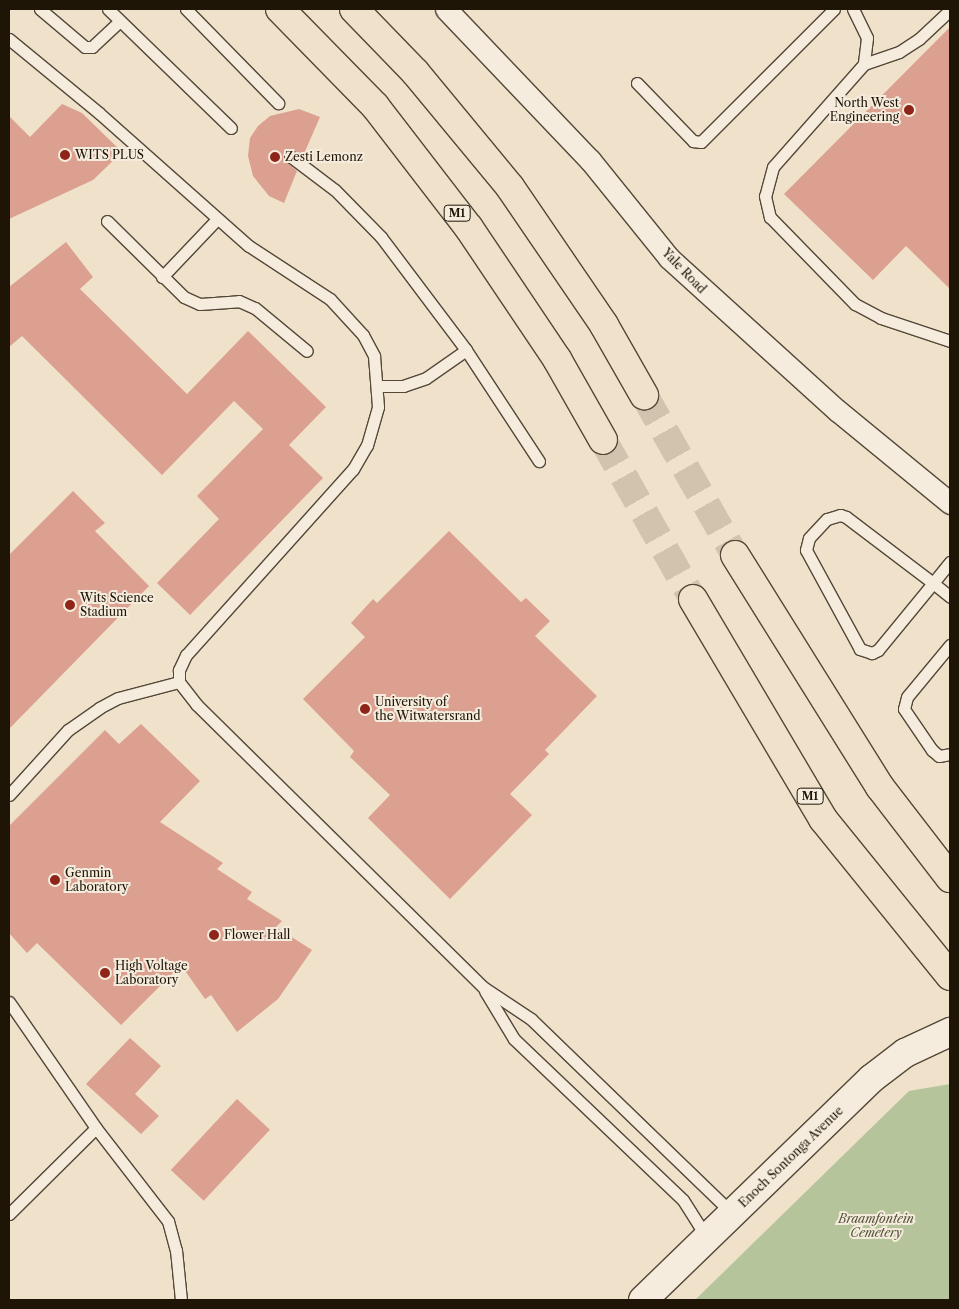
<!DOCTYPE html>
<html>
<head>
<meta charset="utf-8">
<style>
	body { margin:0 }
	#map { position:relative; width:959px; height:1309px; overflow:hidden; background:#f0e2ca; font-family:"Libre Caslon Text",serif }
	div>[style] { position:absolute }
	[style*='--x'] { left:calc(var(--x)*1px); top:calc(var(--y)*1px); width:calc(var(--w)*1px); rotate:calc(var(--a)*1deg) }
	.green>* { inset:0; background:#b5c49a }
	.building>* { inset:0; background:#dba08f; transform-origin:0 0 }
	.highway-tunnel>* { height:28px; margin-top:-14px; transform-origin:0; background:repeating-linear-gradient(90deg,#d1c3ad 0 28px,transparent 0 42px) }
	.roads { filter:drop-shadow(1px 0 #534838) drop-shadow(-1px 0 #534838) drop-shadow(0 1px #534838) drop-shadow(0 -1px #534838) }
	.lane>* { height:11px; margin:-5.5px; padding:0 5.5px; transform-origin:5.5px; border-radius:5.5px; background:#f5ecdd }
	.street>* { height:21px; margin:-10.5px; padding:0 10.5px; transform-origin:10.5px; border-radius:10.5px; background:#f5ecdd }
	.secondary>* { height:28px; margin:-14px; padding:0 14px; transform-origin:14px; border-radius:14px; background:#f5ecdd }
	.highway>* { height:28px; margin:-14px; padding:0 14px; transform-origin:14px; border-radius:14px; background:#f0e2ca }
	.dots>* { width:14px; height:14px; translate:-50% -50%; box-sizing:border-box; border:2px solid #f5ecdd; border-radius:50% }
	span { translate:-50% -50%; white-space:nowrap; text-align:center; line-height:1.15; -webkit-text-stroke:4px #f5ecdd; paint-order:stroke }
	.shield-label span { padding:1px 4px; background:#f5ecdd; border:1px solid; border-radius:4px; -webkit-text-stroke-width:0 }
	.shield-label { font-size:11px; color:#1f1507; font-weight:700 }
	.poi-label { font-size:12px; color:#1f1507 }
	.right { translate:-100% -50%; text-align:right }
	.left { translate:0 -50%; text-align:left }
	.street-label { font-size:12px; color:#1f1507 }
	.park-label { font-size:12px; color:#54523a; font-style:italic }
	.frame { position:absolute; inset:0; border:10px solid #1f1507; pointer-events:none }
</style>
</head>
<body>
<div id="map">
	<div class="green">
		<i style="clip-path:polygon(950px 1084px,950px 1300px,695px 1300px,909px 1091px)"></i>
	</div>
	<div class="building">
		<i style="clip-path:polygon(950px 27px,950px 289px,906px 246px,873px 280px,784px 194px)"></i>
		<i style="clip-path:polygon(62px 104px,82px 113px,122px 152px,93px 180px,9px 219px,9px 116px,30px 137px)"></i>
		<i style="clip-path:polygon(299px 109px,320px 117px,303px 156px,291px 149px,284px 152px,283px 159px,297px 171px,284px 203px,269px 196px,253px 176px,248px 156px,250px 138px,258px 126px,270px 116px)"></i>
		<i style="clip-path:polygon(66px 242px,93px 277px,80px 289px,187px 394px,248px 331px,326px 407px,289px 445px,323px 478px,190px 615px,157px 583px,219px 519px,197px 496px,263px 429px,234px 401px,162px 475px,22px 336px,9px 347px,9px 287px)"></i>
		<i style="clip-path:polygon(73px 491px,105px 523px,95px 531px,149px 586px,9px 729px,9px 555px)"></i>
		<i style="clip-path:polygon(449px 531px,521px 602px,526px 598px,550px 621px,535px 636px,597px 696px,545px 750px,549px 754px,510px 794px,532px 815px,450px 899px,368px 818px,390px 795px,350px 757px,354px 751px,303px 699px,365px 637px,351px 623px,373px 599px,377px 603px)"></i>
		<i style="clip-path:polygon(141px 724px,200px 781px,160px 822px,223px 863px,217px 869px,252px 892px,247px 899px,282px 921px,276px 927px,312px 950px,278px 999px,237px 1032px,211px 995px,205px 999px,181px 965px,121px 1025px,37px 943px,27px 953px,9px 933px,9px 826px,105px 730px,119px 744px)"></i>
		<i style="clip-path:polygon(130px 1038px,161px 1066px,135px 1094px,159px 1116px,141px 1134px,86px 1084px)"></i>
		<i style="left:237px;top:1099px;width:45px;height:97px;rotate:43deg"></i>
	</div>
	<div class="highway-tunnel">
		<i style="--x:644;--y:395;--w:184;--a:60.4"></i>
		<i style="--x:603;--y:440;--w:183;--a:60.5"></i>
	</div>
	<div class="roads">
		<div class="lane">
			<i style="--x:40;--y:9;--w:59;--a:40.2"></i>
			<i style="--x:85;--y:47;--w:7;--a:0"></i>
			<i style="--x:92;--y:47;--w:38;--a:-43"></i>
			<i style="--x:108;--y:9;--w:171;--a:44.1"></i>
			<i style="--x:186;--y:9;--w:132;--a:45.6"></i>
			<i style="--x:853;--y:9;--w:32;--a:64"></i>
			<i style="--x:867;--y:38;--w:26;--a:97"></i>
			<i style="--x:864;--y:64;--w:137;--a:131.5"></i>
			<i style="--x:773;--y:167;--w:30;--a:105"></i>
			<i style="--x:765;--y:196;--w:22;--a:77"></i>
			<i style="--x:770;--y:217;--w:122;--a:45.7"></i>
			<i style="--x:855;--y:304;--w:30;--a:28"></i>
			<i style="--x:881;--y:318;--w:73;--a:18.4"></i>
			<i style="--x:9;--y:39;--w:117;--a:39.4"></i>
			<i style="--x:99;--y:113;--w:200;--a:41.6"></i>
			<i style="--x:249;--y:246;--w:97;--a:33.2"></i>
			<i style="--x:330;--y:299;--w:49;--a:47.5"></i>
			<i style="--x:363;--y:335;--w:24;--a:62"></i>
			<i style="--x:374;--y:356;--w:51;--a:85.5"></i>
			<i style="--x:378;--y:407;--w:40;--a:106"></i>
			<i style="--x:367;--y:445;--w:28;--a:120"></i>
			<i style="--x:353;--y:469;--w:250;--a:131.9"></i>
			<i style="--x:186;--y:655;--w:17;--a:115"></i>
			<i style="--x:179;--y:670;--w:12;--a:90"></i>
			<i style="--x:179;--y:682;--w:29;--a:52"></i>
			<i style="--x:197;--y:705;--w:402;--a:44.6"></i>
			<i style="--x:483;--y:987;--w:58;--a:33.7"></i>
			<i style="--x:531;--y:1019;--w:281;--a:44"></i>
			<i style="--x:864;--y:64;--w:37;--a:-19"></i>
			<i style="--x:899;--y:52;--w:24;--a:-33"></i>
			<i style="--x:919;--y:39;--w:42;--a:-43.1"></i>
			<i style="--x:637;--y:83;--w:81;--a:46"></i>
			<i style="--x:693;--y:141;--w:8;--a:7"></i>
			<i style="--x:701;--y:142;--w:188;--a:-45"></i>
			<i style="--x:290;--y:156;--w:56;--a:37.1"></i>
			<i style="--x:335;--y:190;--w:66;--a:45.6"></i>
			<i style="--x:381;--y:237;--w:141;--a:53"></i>
			<i style="--x:466;--y:350;--w:133;--a:56.7"></i>
			<i style="--x:107;--y:221;--w:108;--a:44.6"></i>
			<i style="--x:184;--y:297;--w:17;--a:24"></i>
			<i style="--x:200;--y:304;--w:39;--a:-4"></i>
			<i style="--x:239;--y:301;--w:17;--a:24"></i>
			<i style="--x:255;--y:308;--w:67;--a:39.6"></i>
			<i style="--x:162;--y:277;--w:79;--a:-46.5"></i>
			<i style="--x:379;--y:386;--w:24;--a:0"></i>
			<i style="--x:403;--y:386;--w:24;--a:-19"></i>
			<i style="--x:426;--y:378;--w:49;--a:-35"></i>
			<i style="--x:950;--y:562;--w:27;--a:129"></i>
			<i style="--x:933;--y:583;--w:87;--a:129.4"></i>
			<i style="--x:878;--y:650;--w:7;--a:153"></i>
			<i style="--x:872;--y:653;--w:13;--a:-162"></i>
			<i style="--x:860;--y:649;--w:113;--a:-118.6"></i>
			<i style="--x:806;--y:550;--w:12;--a:-76"></i>
			<i style="--x:809;--y:538;--w:26;--a:-47"></i>
			<i style="--x:827;--y:519;--w:14;--a:-17"></i>
			<i style="--x:840;--y:515;--w:6;--a:18"></i>
			<i style="--x:846;--y:517;--w:109;--a:37.2"></i>
			<i style="--x:933;--y:583;--w:22;--a:39"></i>
			<i style="--x:950;--y:645;--w:67;--a:129.6"></i>
			<i style="--x:907;--y:697;--w:12;--a:104"></i>
			<i style="--x:904;--y:709;--w:50;--a:55.7"></i>
			<i style="--x:932;--y:750;--w:9;--a:41"></i>
			<i style="--x:939;--y:756;--w:11;--a:-10"></i>
			<i style="--x:9;--y:795;--w:88;--a:-47.8"></i>
			<i style="--x:68;--y:730;--w:38;--a:-35"></i>
			<i style="--x:99;--y:708;--w:21;--a:-28"></i>
			<i style="--x:118;--y:698;--w:63;--a:-14.7"></i>
			<i style="--x:485;--y:991;--w:56;--a:58.9"></i>
			<i style="--x:514;--y:1039;--w:233;--a:43.6"></i>
			<i style="--x:683;--y:1200;--w:45;--a:57.7"></i>
			<i style="--x:9;--y:1002;--w:153;--a:55.4"></i>
			<i style="--x:96;--y:1128;--w:118;--a:52.3"></i>
			<i style="--x:168;--y:1221;--w:30;--a:75"></i>
			<i style="--x:176;--y:1250;--w:50;--a:84.3"></i>
			<i style="--x:9;--y:1214;--w:122;--a:-44.7"></i>
		</div>
		<div class="street">
			<i style="--x:446;--y:9;--w:209;--a:46.4"></i>
			<i style="--x:590;--y:160;--w:126;--a:51.1"></i>
			<i style="--x:669;--y:258;--w:228;--a:42.2"></i>
			<i style="--x:838;--y:411;--w:145;--a:39.4"></i>
		</div>
		<div class="secondary">
			<i style="--x:643;--y:1300;--w:318;--a:-44.1"></i>
			<i style="--x:871;--y:1079;--w:43;--a:-37.4"></i>
			<i style="--x:905;--y:1053;--w:50;--a:-25"></i>
		</div>
		<div class="highway">
			<i style="--x:280;--y:9;--w:136;--a:45.6"></i>
			<i style="--x:375;--y:106;--w:154;--a:52.4"></i>
			<i style="--x:469;--y:228;--w:158;--a:56.1"></i>
			<i style="--x:557;--y:359;--w:93;--a:60.4"></i>
			<i style="--x:354;--y:9;--w:88;--a:45.9"></i>
			<i style="--x:415;--y:72;--w:149;--a:50.4"></i>
			<i style="--x:510;--y:187;--w:167;--a:55.7"></i>
			<i style="--x:604;--y:325;--w:81;--a:60.3"></i>
			<i style="--x:735;--y:555;--w:274;--a:58"></i>
			<i style="--x:880;--y:787;--w:115;--a:52.4"></i>
			<i style="--x:693;--y:599;--w:256;--a:59.4"></i>
			<i style="--x:823;--y:819;--w:202;--a:51"></i>
		</div>
	</div>
	<div class="dots">
		<i style="left:909px;top:110px;background:#8f2418"></i>
		<i style="left:65px;top:155px;background:#8f2418"></i>
		<i style="left:275px;top:157px;background:#8f2418"></i>
		<i style="left:70px;top:605px;background:#8f2418"></i>
		<i style="left:365px;top:709px;background:#8f2418"></i>
		<i style="left:55px;top:880px;background:#8f2418"></i>
		<i style="left:214px;top:935px;background:#8f2418"></i>
		<i style="left:105px;top:973px;background:#8f2418"></i>
	</div>
	<div class="shield-label">
		<span style="left:457px;top:213px">M1</span>
		<span style="left:810px;top:796px">M1</span>
	</div>
	<div class="poi-label">
		<span class="right" style="left:899px;top:110px">North West<br>Engineering</span>
		<span class="left" style="left:75px;top:155px">WITS PLUS</span>
		<span class="left" style="left:285px;top:157px">Zesti Lemonz</span>
		<span class="left" style="left:80px;top:605px">Wits Science<br>Stadium</span>
		<span class="left" style="left:375px;top:709px">University of<br>the Witwatersrand</span>
		<span class="left" style="left:65px;top:880px">Genmin<br>Laboratory</span>
		<span class="left" style="left:224px;top:935px">Flower Hall</span>
		<span class="left" style="left:115px;top:973px">High Voltage<br>Laboratory</span>
	</div>
	<div class="street-label">
		<span style="left:684px;top:271px;rotate:46deg">Yale Road</span>
		<span style="left:791px;top:1157px;rotate:-44deg">Enoch Sontonga Avenue</span>
	</div>
	<div class="park-label">
		<span style="left:876px;top:1226px">Braamfontein<br>Cemetery</span>
	</div>
	<div class="frame"></div>
</div>
</body>
</html>
